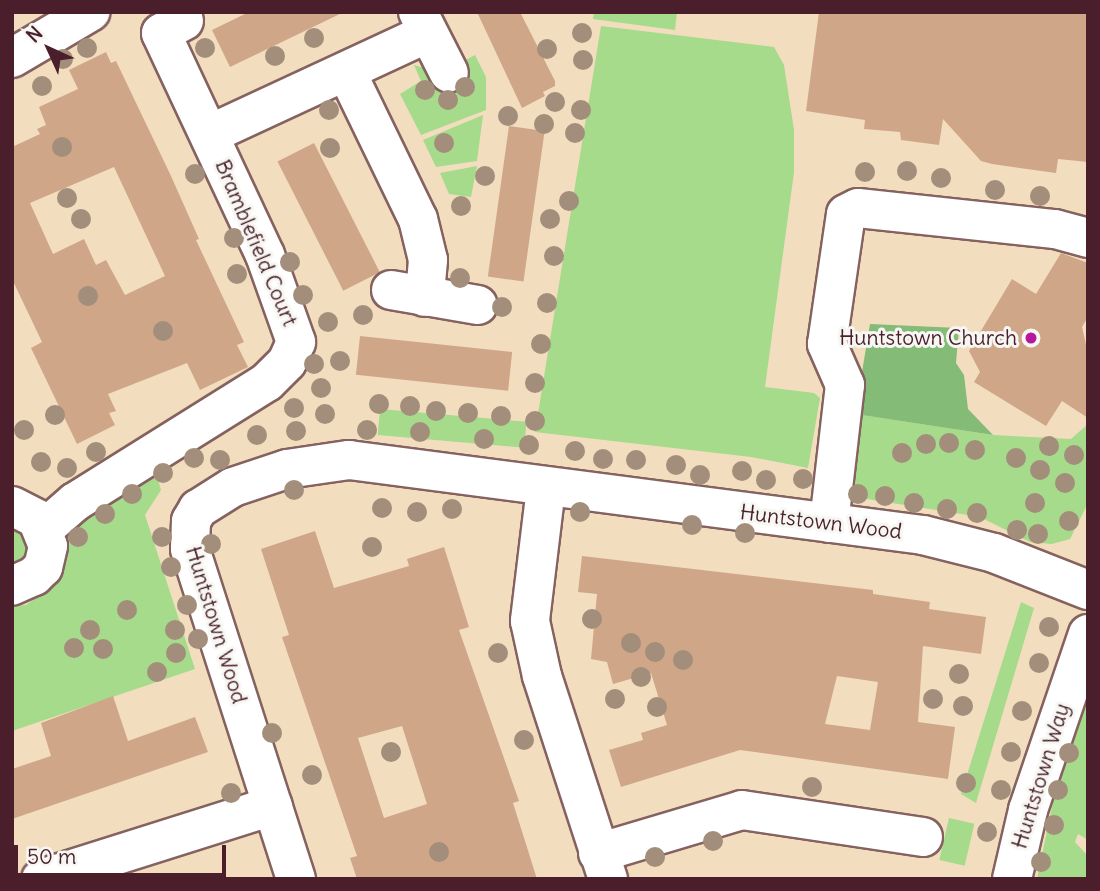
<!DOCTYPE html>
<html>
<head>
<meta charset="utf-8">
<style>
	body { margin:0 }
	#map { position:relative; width:1100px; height:891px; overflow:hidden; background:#f3ddbf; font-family:Delius,sans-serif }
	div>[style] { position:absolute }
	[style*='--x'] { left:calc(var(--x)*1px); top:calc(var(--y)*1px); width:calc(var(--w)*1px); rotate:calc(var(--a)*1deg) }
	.green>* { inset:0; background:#a5db8b; transform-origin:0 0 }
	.forest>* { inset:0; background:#84bb77 }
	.building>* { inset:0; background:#d0a688; transform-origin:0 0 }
	.roads { filter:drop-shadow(2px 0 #85625f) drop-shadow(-2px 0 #85625f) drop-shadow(0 2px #85625f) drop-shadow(0 -2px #85625f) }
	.minor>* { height:38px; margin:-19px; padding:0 19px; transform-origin:19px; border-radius:19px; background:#fff }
	.trees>* { width:20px; height:20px; margin:-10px; border-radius:50%; background:#a38e7b }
	.dots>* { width:19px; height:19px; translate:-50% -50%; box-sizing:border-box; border:4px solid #f6f6f2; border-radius:50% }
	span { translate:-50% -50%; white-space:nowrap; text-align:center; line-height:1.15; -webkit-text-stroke:6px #f6f6f2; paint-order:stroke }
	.street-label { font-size:21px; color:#4a1f2b }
	.poi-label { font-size:21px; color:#4a1f2b }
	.right { translate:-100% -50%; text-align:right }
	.frame { position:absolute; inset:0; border:14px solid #4a1f2b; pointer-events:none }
	.north { position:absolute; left:14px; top:14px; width:70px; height:70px; -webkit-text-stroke:5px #f6f6f2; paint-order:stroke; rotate:315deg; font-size:19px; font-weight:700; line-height:28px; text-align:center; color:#4a1f2b }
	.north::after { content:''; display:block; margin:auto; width:24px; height:32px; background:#4a1f2b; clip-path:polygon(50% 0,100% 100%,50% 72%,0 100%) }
	.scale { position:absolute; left:14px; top:845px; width:212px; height:32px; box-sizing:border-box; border:4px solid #4a1f2b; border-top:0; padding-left:9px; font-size:21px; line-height:24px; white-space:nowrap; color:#4a1f2b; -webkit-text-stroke:5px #f6f6f2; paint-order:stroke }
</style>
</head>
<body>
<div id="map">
	<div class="green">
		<i style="clip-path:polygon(594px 12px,677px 12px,675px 30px,593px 19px)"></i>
		<i style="clip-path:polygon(601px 26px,774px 47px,784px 65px,794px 130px,794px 172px,765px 387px,814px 393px,820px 398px,808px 468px,751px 457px,535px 432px)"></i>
		<i style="clip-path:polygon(475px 55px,486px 77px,486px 110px,421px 135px,400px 94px,421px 81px,414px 65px,427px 69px,458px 64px)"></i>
		<i style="clip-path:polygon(483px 115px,477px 161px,436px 167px,423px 140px)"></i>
		<i style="clip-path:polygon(477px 166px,471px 197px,449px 194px,440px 173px)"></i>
		<i style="left:380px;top:409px;width:147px;height:26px;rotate:5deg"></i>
		<i style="clip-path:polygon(855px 414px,993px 435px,1071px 439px,1088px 424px,1088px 503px,1070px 539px,1052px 544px,1030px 542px,980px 517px,842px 495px)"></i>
		<i style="clip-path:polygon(156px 473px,161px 490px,145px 515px,195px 669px,12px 731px,12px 606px,26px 605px,53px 586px,74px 524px)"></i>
		<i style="clip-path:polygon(12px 520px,30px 535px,27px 559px,12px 569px)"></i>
		<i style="clip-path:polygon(1021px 602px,1034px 608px,976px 803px,961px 794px)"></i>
		<i style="clip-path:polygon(1088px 674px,1088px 840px,1078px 834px,1075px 842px,1088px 856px,1088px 879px,1037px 879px,1071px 715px)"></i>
		<i style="left:949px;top:818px;width:26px;height:43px;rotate:13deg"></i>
	</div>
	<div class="forest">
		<i style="clip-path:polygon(870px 324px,959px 328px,956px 363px,964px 375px,968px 409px,993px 435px,855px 414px)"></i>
	</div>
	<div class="building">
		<i style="clip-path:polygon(249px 12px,344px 12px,230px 67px,212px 30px)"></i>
		<i style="clip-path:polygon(477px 12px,520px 12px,555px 81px,555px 86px,543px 92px,545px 96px,522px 108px)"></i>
		<i style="clip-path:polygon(819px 12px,1088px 12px,1088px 162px,1058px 159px,1056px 173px,992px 164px,981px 161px,943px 119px,939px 145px,901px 140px,900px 132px,864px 129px,865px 120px,806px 111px)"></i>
		<i style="clip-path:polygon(evenodd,106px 52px,111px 63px,116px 61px,171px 176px,199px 239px,196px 240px,244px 342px,237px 345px,248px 367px,200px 390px,187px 363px,108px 394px,116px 411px,109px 413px,115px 425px,77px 444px,31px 348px,42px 342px,12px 279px,12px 147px,40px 134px,37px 129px,46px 125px,39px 107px,78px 89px,69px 70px,106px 52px,114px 167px,165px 276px,125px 295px,106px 260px,96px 265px,84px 239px,53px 254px,30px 203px,114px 167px)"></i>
		<i style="left:509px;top:126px;width:36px;height:152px;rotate:8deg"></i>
		<i style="left:314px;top:143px;width:145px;height:41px;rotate:63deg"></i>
		<i style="clip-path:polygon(1061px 253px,1088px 263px,1088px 317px,1082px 327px,1088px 353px,1088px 418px,1062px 401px,1046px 426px,974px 382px,980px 372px,969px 351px,1012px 279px,1036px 294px)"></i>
		<i style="left:360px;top:336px;width:153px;height:39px;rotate:6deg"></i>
		<i style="clip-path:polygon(evenodd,315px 531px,334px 588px,409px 566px,407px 559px,444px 547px,469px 627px,459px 630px,519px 801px,513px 803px,537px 879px,357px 879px,350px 858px,357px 856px,282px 637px,289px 635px,261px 549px,315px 531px,402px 726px,427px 804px,384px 818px,358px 738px,402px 726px)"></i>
		<i style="clip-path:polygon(evenodd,582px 556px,873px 590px,873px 594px,930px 602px,929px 609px,986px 617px,981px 654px,923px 646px,918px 722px,955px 727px,948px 779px,740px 750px,621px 787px,609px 750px,643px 740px,641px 733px,667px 725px,651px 673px,613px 684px,607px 662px,591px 659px,597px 594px,578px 592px,582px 556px,837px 676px,878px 682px,870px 730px,825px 724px,837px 676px)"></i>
		<i style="clip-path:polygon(113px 696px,128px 741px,195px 717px,208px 752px,12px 819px,12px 769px,51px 756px,41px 723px)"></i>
	</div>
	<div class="roads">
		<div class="minor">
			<i style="--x:418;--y:12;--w:68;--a:63.1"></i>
			<i style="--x:12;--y:58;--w:91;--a:-30.5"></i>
			<i style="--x:347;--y:73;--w:162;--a:64.1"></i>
			<i style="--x:418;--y:219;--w:42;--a:76.3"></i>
			<i style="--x:428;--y:260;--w:37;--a:95"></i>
			<i style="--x:210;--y:134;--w:240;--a:-24.9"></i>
			<i style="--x:391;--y:290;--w:88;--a:9.8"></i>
			<i style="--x:546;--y:488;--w:134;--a:96.9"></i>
			<i style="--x:530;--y:621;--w:56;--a:77.7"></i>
			<i style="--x:542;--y:676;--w:213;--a:72"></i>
			<i style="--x:12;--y:506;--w:28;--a:27"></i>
			<i style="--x:37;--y:519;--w:29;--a:68"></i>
			<i style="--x:48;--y:546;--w:22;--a:103"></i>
			<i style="--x:43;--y:567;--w:13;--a:135"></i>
			<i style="--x:34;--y:576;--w:24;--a:156"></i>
			<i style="--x:829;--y:523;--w:139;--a:-83.4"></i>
			<i style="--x:845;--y:385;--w:45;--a:-113.7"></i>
			<i style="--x:827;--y:344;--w:131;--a:-81.7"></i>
			<i style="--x:846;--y:214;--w:13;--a:-27"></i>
			<i style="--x:858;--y:208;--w:198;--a:6.1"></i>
			<i style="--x:1055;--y:229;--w:34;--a:15"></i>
			<i style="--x:44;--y:529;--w:41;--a:-41.1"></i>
			<i style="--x:75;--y:502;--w:226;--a:-32"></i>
			<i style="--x:267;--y:382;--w:28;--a:-45"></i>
			<i style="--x:287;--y:362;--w:22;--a:-66"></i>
			<i style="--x:296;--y:342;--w:92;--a:-109.6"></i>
			<i style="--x:265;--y:255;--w:245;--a:-115.1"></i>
			<i style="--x:161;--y:33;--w:26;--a:-28"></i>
			<i style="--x:598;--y:853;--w:150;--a:-16.6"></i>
			<i style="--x:742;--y:810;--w:183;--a:8.5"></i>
			<i style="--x:41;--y:879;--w:243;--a:-17.5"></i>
			<i style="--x:296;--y:879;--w:347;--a:-107.8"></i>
			<i style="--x:190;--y:549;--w:28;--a:-88"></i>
			<i style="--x:191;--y:521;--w:14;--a:-60"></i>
			<i style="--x:198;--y:509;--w:41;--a:-32.2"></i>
			<i style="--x:233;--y:487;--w:57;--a:-18.4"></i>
			<i style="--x:287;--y:469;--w:63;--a:-8.3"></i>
			<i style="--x:349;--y:460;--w:579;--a:7.44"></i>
			<i style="--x:923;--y:535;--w:73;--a:14.2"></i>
			<i style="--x:994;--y:553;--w:101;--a:21.5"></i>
			<i style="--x:1012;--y:879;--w:71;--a:-76.9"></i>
			<i style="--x:1028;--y:810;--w:186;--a:-71.2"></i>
		</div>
	</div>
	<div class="trees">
		<i style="left:582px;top:33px"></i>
		<i style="left:314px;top:38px"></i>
		<i style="left:87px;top:48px"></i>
		<i style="left:205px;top:48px"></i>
		<i style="left:547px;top:49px"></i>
		<i style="left:275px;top:56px"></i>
		<i style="left:63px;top:59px"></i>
		<i style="left:583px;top:60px"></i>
		<i style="left:42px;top:86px"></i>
		<i style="left:465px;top:87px"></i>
		<i style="left:425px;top:90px"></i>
		<i style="left:448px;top:100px"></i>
		<i style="left:555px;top:102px"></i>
		<i style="left:329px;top:110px"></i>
		<i style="left:581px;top:110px"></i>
		<i style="left:508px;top:116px"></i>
		<i style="left:544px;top:124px"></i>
		<i style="left:575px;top:133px"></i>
		<i style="left:444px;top:143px"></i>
		<i style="left:62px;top:147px"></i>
		<i style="left:330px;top:148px"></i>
		<i style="left:907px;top:171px"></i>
		<i style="left:865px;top:172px"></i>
		<i style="left:195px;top:174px"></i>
		<i style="left:485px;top:176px"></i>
		<i style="left:941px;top:178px"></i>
		<i style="left:995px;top:190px"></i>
		<i style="left:1040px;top:196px"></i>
		<i style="left:67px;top:198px"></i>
		<i style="left:569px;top:201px"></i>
		<i style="left:461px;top:206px"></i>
		<i style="left:81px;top:219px"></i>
		<i style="left:550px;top:219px"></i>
		<i style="left:234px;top:238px"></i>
		<i style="left:554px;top:256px"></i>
		<i style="left:290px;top:262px"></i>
		<i style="left:237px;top:274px"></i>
		<i style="left:460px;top:278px"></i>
		<i style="left:303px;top:295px"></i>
		<i style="left:88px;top:296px"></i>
		<i style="left:547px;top:303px"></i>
		<i style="left:502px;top:307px"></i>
		<i style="left:363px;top:315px"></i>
		<i style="left:328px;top:322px"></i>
		<i style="left:163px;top:331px"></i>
		<i style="left:541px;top:344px"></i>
		<i style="left:340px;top:361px"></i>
		<i style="left:314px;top:364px"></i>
		<i style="left:535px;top:383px"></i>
		<i style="left:321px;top:388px"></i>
		<i style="left:379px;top:404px"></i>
		<i style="left:410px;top:406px"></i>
		<i style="left:294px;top:408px"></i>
		<i style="left:436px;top:411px"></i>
		<i style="left:468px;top:413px"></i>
		<i style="left:325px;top:414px"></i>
		<i style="left:55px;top:415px"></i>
		<i style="left:501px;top:416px"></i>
		<i style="left:535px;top:421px"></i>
		<i style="left:24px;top:430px"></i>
		<i style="left:367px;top:430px"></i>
		<i style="left:296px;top:431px"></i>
		<i style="left:420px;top:432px"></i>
		<i style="left:257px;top:435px"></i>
		<i style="left:484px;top:439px"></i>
		<i style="left:949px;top:443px"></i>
		<i style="left:926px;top:444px"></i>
		<i style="left:529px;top:445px"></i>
		<i style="left:1049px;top:446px"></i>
		<i style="left:975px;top:450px"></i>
		<i style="left:575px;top:451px"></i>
		<i style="left:96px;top:452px"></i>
		<i style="left:902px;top:453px"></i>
		<i style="left:1074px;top:455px"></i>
		<i style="left:194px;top:458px"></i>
		<i style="left:1016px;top:458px"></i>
		<i style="left:603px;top:459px"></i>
		<i style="left:220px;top:460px"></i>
		<i style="left:636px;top:460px"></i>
		<i style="left:41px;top:462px"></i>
		<i style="left:676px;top:465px"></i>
		<i style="left:67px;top:468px"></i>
		<i style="left:1040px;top:470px"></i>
		<i style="left:742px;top:471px"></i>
		<i style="left:163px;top:473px"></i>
		<i style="left:700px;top:475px"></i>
		<i style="left:803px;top:479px"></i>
		<i style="left:766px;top:480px"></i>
		<i style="left:1065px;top:483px"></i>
		<i style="left:294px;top:490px"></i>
		<i style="left:132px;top:494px"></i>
		<i style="left:858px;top:494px"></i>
		<i style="left:885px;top:496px"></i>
		<i style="left:914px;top:503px"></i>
		<i style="left:1035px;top:503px"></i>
		<i style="left:382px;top:508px"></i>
		<i style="left:452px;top:509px"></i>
		<i style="left:947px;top:509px"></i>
		<i style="left:417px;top:512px"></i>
		<i style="left:580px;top:512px"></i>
		<i style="left:977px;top:513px"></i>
		<i style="left:105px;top:514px"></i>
		<i style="left:1069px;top:521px"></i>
		<i style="left:692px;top:525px"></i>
		<i style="left:1017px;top:530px"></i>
		<i style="left:745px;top:533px"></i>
		<i style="left:1038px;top:534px"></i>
		<i style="left:78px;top:537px"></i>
		<i style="left:162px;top:537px"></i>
		<i style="left:211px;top:544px"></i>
		<i style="left:372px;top:547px"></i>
		<i style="left:171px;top:567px"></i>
		<i style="left:187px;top:605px"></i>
		<i style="left:127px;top:610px"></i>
		<i style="left:592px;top:619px"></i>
		<i style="left:1049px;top:627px"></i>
		<i style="left:90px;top:630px"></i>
		<i style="left:175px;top:630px"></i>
		<i style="left:198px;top:639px"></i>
		<i style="left:631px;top:643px"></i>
		<i style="left:74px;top:648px"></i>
		<i style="left:103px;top:649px"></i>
		<i style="left:655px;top:652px"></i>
		<i style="left:176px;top:653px"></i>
		<i style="left:498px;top:653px"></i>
		<i style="left:683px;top:660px"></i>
		<i style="left:1039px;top:663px"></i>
		<i style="left:157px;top:672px"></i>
		<i style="left:959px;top:674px"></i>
		<i style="left:641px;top:677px"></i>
		<i style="left:615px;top:699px"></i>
		<i style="left:933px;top:699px"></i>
		<i style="left:963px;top:706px"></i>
		<i style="left:657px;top:707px"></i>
		<i style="left:1022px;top:711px"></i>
		<i style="left:272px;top:733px"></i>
		<i style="left:524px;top:740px"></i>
		<i style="left:391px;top:752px"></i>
		<i style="left:1011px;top:752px"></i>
		<i style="left:1069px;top:753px"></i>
		<i style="left:312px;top:775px"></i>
		<i style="left:966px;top:783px"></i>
		<i style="left:812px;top:787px"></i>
		<i style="left:1001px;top:790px"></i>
		<i style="left:1058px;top:790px"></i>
		<i style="left:231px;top:793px"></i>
		<i style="left:1054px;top:825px"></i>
		<i style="left:987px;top:832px"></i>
		<i style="left:713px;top:841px"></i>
		<i style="left:439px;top:852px"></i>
		<i style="left:655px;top:857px"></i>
		<i style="left:1041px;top:862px"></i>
	</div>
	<div class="dots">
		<i style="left:1031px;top:338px;background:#b5179e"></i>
	</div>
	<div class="street-label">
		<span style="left:256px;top:243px;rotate:67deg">Bramblefield Court</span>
		<span style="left:821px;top:522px;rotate:7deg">Huntstown Wood</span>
		<span style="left:216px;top:625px;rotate:73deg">Huntstown Wood</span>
		<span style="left:1041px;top:776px;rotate:-73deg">Huntstown Way</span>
	</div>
	<div class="poi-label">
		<span class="right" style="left:1017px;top:338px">Huntstown Church</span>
	</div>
	<div class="frame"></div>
	<div class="north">N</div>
	<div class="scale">50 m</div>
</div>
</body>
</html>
